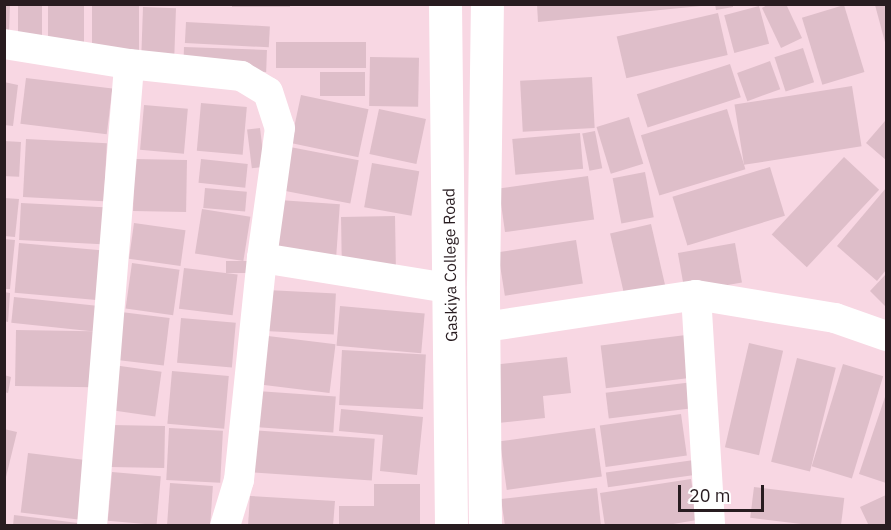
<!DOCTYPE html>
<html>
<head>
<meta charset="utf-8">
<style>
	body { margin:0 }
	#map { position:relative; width:891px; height:530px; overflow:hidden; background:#f8d7e3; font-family:"IBM Plex Sans",sans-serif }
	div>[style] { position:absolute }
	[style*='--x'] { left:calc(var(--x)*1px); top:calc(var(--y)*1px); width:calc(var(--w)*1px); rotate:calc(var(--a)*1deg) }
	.building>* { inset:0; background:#debec9; transform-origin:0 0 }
	.minor>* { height:30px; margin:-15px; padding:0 15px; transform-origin:15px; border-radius:15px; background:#fff }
	.secondary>* { height:33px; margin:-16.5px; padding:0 16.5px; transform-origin:16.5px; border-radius:16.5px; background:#fff }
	span { translate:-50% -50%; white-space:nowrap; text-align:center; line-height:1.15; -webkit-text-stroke:5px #fff; paint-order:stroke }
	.street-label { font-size:16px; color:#281c20 }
	.frame { position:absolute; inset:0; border:6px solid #281c20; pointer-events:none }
	.scale { position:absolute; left:678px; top:485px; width:86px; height:27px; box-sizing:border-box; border:3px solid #281c20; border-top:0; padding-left:8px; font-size:18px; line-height:21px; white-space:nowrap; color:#281c20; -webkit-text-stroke:4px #fff; paint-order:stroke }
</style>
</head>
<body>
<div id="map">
	<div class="building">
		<i style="clip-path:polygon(4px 4px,10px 4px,9px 33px,4px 33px)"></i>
		<i style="left:18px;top:4px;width:24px;height:41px"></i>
		<i style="left:48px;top:4px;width:36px;height:45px"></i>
		<i style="left:92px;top:4px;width:47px;height:50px"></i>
		<i style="left:232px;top:4px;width:58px;height:3px"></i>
		<i style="clip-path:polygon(537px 4px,701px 4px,701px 6px,538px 22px)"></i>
		<i style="clip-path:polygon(715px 4px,733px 4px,733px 7px,716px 10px)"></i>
		<i style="clip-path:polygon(769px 4px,786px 4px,802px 38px,781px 48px,762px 8px)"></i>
		<i style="left:844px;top:5px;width:70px;height:44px;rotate:73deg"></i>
		<i style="clip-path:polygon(875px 5px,886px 5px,886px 46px)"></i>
		<i style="left:759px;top:6px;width:39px;height:36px;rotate:75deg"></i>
		<i style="left:143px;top:7px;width:33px;height:50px;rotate:2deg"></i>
		<i style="left:718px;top:13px;width:43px;height:104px;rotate:77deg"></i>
		<i style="left:186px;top:22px;width:84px;height:21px;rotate:3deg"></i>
		<i style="left:366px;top:42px;width:26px;height:90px;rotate:90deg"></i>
		<i style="left:184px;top:47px;width:83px;height:22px;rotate:2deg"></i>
		<i style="left:803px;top:48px;width:36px;height:30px;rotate:72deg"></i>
		<i style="left:370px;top:57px;width:49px;height:49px;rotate:1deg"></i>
		<i style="left:770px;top:61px;width:30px;height:35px;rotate:70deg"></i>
		<i style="left:730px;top:64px;width:35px;height:98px;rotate:72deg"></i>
		<i style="left:320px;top:72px;width:45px;height:24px"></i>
		<i style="left:592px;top:77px;width:51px;height:72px;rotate:87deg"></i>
		<i style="left:26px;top:78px;width:87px;height:46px;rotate:7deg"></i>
		<i style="clip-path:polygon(4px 82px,18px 85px,13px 126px,4px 125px)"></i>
		<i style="left:852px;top:86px;width:61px;height:119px;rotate:81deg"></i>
		<i style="left:301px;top:95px;width:69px;height:49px;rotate:12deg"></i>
		<i style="left:201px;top:103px;width:46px;height:48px;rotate:5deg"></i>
		<i style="left:144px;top:105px;width:44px;height:45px;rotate:5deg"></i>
		<i style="left:379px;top:109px;width:48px;height:46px;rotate:12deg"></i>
		<i style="left:727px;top:109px;width:63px;height:90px;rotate:73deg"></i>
		<i style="left:629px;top:117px;width:49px;height:34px;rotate:73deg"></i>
		<i style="clip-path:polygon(885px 121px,886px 122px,886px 160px,866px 143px)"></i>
		<i style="left:260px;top:128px;width:39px;height:13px;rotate:83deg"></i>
		<i style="left:595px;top:131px;width:38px;height:13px;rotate:79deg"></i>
		<i style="left:580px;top:133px;width:36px;height:68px;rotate:85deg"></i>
		<i style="left:26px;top:139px;width:81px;height:58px;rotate:3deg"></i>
		<i style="left:4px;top:141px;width:17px;height:35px;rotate:3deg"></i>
		<i style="left:290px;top:147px;width:70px;height:44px;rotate:11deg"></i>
		<i style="left:844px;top:157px;width:48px;height:106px;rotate:43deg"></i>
		<i style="left:134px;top:159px;width:53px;height:52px;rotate:1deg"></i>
		<i style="left:201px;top:159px;width:47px;height:24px;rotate:6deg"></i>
		<i style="left:372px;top:163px;width:48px;height:45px;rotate:10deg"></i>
		<i style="left:770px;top:167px;width:51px;height:102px;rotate:73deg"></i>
		<i style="left:645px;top:172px;width:46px;height:33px;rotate:79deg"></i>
		<i style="left:588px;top:176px;width:44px;height:90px;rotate:82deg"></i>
		<i style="left:205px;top:188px;width:42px;height:20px;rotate:5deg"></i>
		<i style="clip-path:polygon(886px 188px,886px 270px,877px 281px,837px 246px)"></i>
		<i style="clip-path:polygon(4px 198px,19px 199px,15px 237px,4px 236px)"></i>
		<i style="left:279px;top:200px;width:61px;height:53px;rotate:4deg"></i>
		<i style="left:21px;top:203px;width:83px;height:37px;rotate:3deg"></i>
		<i style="left:202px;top:209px;width:49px;height:45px;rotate:9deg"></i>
		<i style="left:395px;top:216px;width:51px;height:54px;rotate:89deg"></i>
		<i style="left:134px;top:223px;width:52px;height:36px;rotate:8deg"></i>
		<i style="left:651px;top:224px;width:72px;height:42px;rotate:77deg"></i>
		<i style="clip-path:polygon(4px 239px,15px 240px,10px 289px,4px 289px)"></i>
		<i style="left:576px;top:240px;width:44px;height:79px;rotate:81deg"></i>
		<i style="left:19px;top:243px;width:85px;height:50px;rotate:5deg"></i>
		<i style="left:735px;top:243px;width:40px;height:58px;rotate:80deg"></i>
		<i style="left:226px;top:261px;width:21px;height:12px"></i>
		<i style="left:132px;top:263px;width:48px;height:46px;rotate:8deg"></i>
		<i style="left:184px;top:268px;width:54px;height:41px;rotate:7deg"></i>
		<i style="clip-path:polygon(886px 274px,886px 307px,870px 291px)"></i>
		<i style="left:267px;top:290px;width:69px;height:41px;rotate:3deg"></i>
		<i style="clip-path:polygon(4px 292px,10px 293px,8px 322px,4px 321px)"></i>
		<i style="left:14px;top:297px;width:83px;height:26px;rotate:6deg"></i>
		<i style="left:340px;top:306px;width:85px;height:40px;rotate:5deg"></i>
		<i style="left:121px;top:312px;width:49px;height:48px;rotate:7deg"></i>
		<i style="left:181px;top:318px;width:55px;height:45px;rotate:5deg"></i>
		<i style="left:16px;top:330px;width:77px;height:56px;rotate:1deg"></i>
		<i style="left:686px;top:335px;width:43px;height:86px;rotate:83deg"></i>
		<i style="left:268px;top:336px;width:68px;height:49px;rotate:7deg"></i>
		<i style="left:749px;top:343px;width:35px;height:107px;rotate:13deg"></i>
		<i style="left:342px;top:350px;width:84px;height:55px;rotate:3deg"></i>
		<i style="clip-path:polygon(567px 357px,571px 393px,543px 396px,545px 418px,498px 423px,492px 365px)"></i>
		<i style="left:797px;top:358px;width:40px;height:107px;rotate:14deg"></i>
		<i style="left:843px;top:364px;width:42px;height:107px;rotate:17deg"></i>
		<i style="left:113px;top:365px;width:49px;height:45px;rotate:8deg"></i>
		<i style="left:172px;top:371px;width:57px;height:53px;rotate:5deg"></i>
		<i style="clip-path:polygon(4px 375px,11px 377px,8px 393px,4px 392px)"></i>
		<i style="left:693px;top:382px;width:26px;height:88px;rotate:83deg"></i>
		<i style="left:257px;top:391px;width:79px;height:36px;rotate:4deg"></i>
		<i style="clip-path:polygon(886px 394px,886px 483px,859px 474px)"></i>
		<i style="clip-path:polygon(341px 409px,423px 417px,417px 475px,380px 471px,383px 435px,339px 431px)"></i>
		<i style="left:681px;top:414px;width:42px;height:82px;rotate:82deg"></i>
		<i style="left:111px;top:425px;width:54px;height:42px;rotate:1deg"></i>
		<i style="left:169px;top:428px;width:54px;height:52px;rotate:3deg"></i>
		<i style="left:595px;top:428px;width:49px;height:96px;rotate:82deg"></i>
		<i style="clip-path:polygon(4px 429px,17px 432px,5px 481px,4px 480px)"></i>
		<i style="left:250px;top:430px;width:125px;height:42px;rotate:4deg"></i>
		<i style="left:28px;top:453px;width:66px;height:60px;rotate:7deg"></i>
		<i style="left:694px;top:460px;width:15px;height:89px;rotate:82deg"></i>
		<i style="left:112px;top:472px;width:49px;height:49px;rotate:5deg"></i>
		<i style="clip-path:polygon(691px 479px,697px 520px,661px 526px,605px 526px,600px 493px)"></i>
		<i style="left:170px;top:483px;width:43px;height:43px;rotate:4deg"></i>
		<i style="clip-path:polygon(374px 484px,420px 484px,420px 526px,339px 526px,339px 506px,374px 506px)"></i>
		<i style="left:754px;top:487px;width:91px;height:31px;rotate:7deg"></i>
		<i style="clip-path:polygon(597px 488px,601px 526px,505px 526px,501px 499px)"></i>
		<i style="clip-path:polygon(886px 495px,886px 526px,869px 526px,860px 507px)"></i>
		<i style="clip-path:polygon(250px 496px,335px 501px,333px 526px,248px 526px)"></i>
		<i style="clip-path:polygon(14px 515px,78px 523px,78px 526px,13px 526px)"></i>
	</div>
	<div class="minor">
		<i style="--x:4;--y:44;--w:127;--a:9.1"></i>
		<i style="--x:129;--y:64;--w:113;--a:6.1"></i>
		<i style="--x:241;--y:76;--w:31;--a:31"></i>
		<i style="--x:268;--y:92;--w:38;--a:72"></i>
		<i style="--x:280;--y:128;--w:131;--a:97.9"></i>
		<i style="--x:262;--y:258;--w:188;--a:9.2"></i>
		<i style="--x:696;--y:295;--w:231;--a:86.5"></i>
		<i style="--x:485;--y:327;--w:213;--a:-8.6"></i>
		<i style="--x:696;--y:295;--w:141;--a:9.4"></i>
		<i style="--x:835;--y:318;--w:54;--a:19.4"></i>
		<i style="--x:92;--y:526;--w:463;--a:-85.4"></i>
		<i style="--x:225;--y:526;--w:48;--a:-73.1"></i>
		<i style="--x:239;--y:480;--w:223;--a:-84.1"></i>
	</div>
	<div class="secondary">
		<i style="--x:445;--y:4;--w:522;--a:89.34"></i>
		<i style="--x:485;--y:526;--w:240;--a:-90.5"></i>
		<i style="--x:483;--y:286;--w:282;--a:-89.2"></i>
	</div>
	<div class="street-label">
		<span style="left:450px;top:265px;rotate:-91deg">Gaskiya College Road</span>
	</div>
	<div class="frame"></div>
	<div class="scale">20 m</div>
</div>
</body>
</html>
